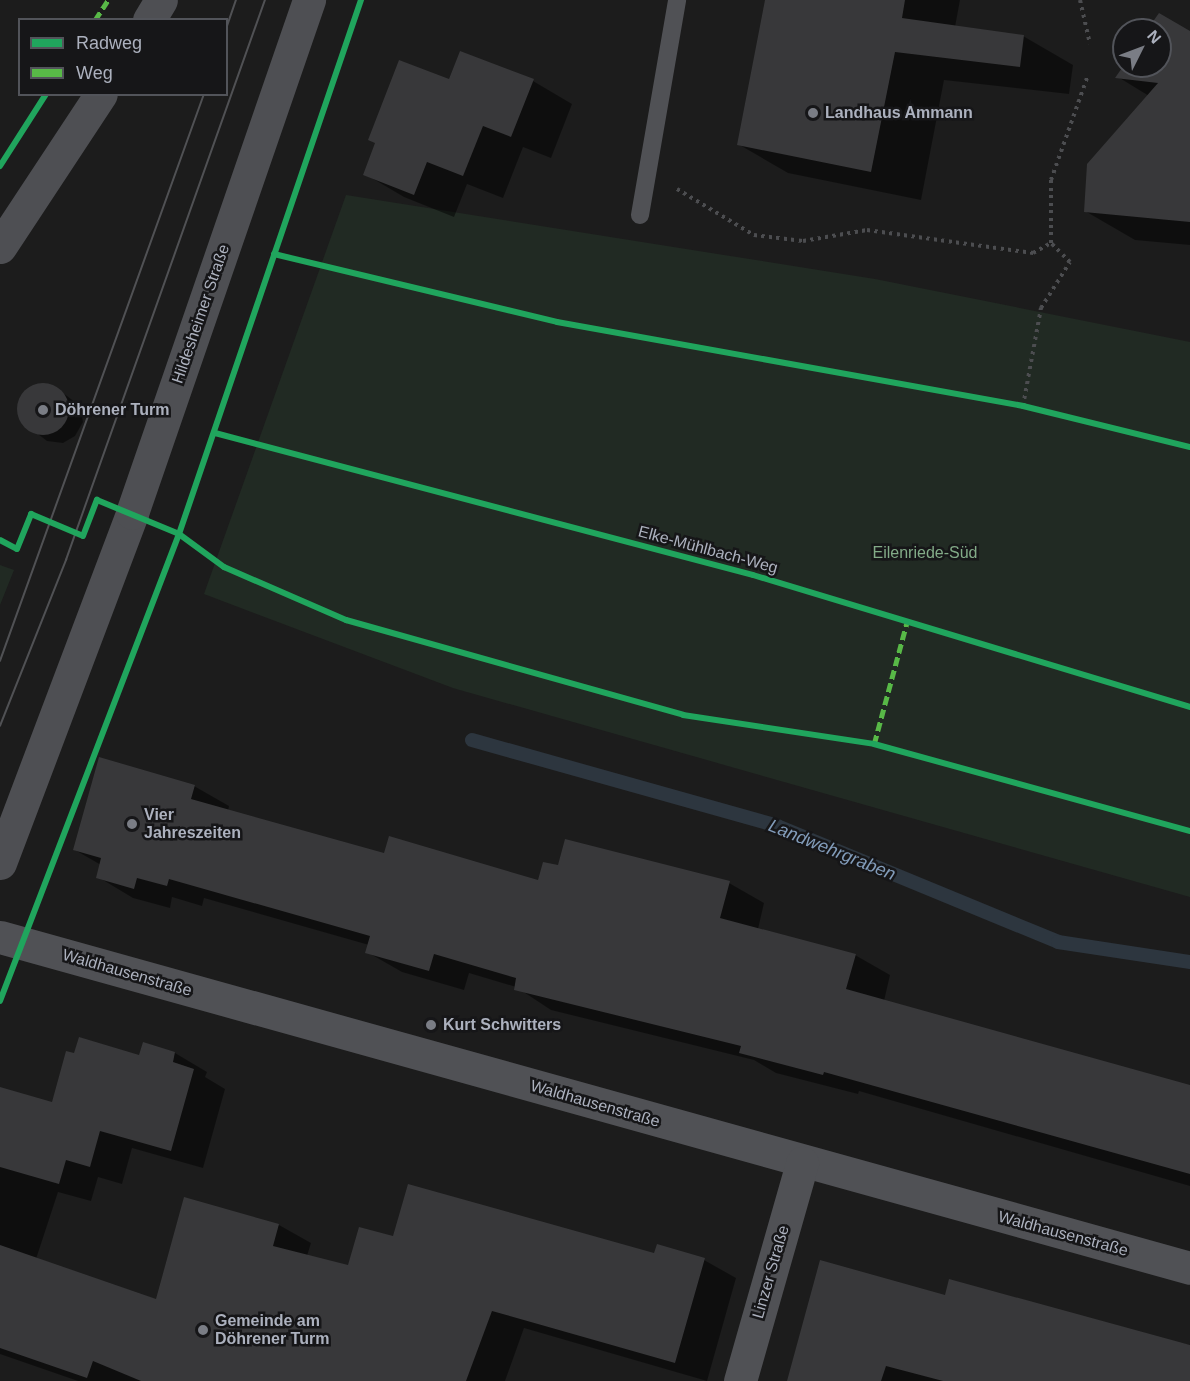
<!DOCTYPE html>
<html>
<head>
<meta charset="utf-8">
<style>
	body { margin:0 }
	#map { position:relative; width:1190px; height:1381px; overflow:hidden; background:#1c1c1c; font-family:Helvetica,sans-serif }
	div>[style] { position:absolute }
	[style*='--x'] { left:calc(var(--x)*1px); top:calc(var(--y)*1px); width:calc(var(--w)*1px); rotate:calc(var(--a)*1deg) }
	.green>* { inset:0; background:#212a23 }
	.shadow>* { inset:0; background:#0007 }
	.stream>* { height:14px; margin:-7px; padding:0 7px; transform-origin:7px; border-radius:7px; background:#2d363f }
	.building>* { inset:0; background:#38383a }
	.round { border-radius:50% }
	.path>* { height:4px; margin-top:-2px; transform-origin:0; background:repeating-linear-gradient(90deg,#4c4d50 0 3px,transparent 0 7.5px) }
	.lane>* { height:18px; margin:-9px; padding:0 9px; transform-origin:9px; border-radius:9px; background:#505155 }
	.street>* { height:33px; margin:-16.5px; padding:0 16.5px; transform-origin:16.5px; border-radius:16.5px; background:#505155 }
	.secondary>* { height:33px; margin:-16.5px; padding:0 16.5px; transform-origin:16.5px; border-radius:16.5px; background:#4e4f53 }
	.tram>* { height:1.5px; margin:-0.75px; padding:0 0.75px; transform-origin:0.75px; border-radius:0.75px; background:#505154 }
	.quiet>* { height:4.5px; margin-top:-2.25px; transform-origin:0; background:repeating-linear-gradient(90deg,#58b947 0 9px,transparent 0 13.5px) }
	.cycleway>* { height:6px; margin:-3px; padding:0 3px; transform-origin:3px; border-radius:3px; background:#20a55d }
	.dots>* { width:16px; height:16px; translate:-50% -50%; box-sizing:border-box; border:3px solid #161618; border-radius:50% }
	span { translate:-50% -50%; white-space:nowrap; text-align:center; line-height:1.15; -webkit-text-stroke:5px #161618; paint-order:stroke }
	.poi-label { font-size:16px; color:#acb1be; font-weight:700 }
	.left { translate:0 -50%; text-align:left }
	.street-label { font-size:16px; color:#acb1be }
	.park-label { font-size:16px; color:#82aa87 }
	.water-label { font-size:18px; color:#829cba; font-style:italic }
	.legend { position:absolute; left:18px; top:18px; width:210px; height:78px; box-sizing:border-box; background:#161618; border:2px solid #52545a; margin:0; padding:8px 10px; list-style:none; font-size:18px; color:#acb1be }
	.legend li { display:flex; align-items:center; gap:12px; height:30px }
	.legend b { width:30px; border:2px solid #52545a }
	.north { position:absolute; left:1112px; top:18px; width:60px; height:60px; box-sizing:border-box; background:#161618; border:2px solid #52545a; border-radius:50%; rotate:48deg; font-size:16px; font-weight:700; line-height:24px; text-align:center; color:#acb1be }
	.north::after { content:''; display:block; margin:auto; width:21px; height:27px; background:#7a7d85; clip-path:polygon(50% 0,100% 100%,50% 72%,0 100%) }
</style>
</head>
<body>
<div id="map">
	<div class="green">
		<i style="clip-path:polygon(346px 195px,875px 279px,1190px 342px,1190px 897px,453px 688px,204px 594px)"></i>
		<i style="clip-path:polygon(0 565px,14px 570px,0 605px)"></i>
	</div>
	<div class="shadow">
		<i style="clip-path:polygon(767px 0,960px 0,955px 27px,1023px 36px,1073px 65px,1069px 94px,944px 80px,921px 200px,788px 173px,738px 144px)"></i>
		<i style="clip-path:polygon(1160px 15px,1190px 32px,1190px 245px,1135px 240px,1085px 211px,1149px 96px,1118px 77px,1160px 66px,1160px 30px,1149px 30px)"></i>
		<i style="clip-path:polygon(450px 81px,533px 81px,572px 104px,551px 158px,523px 147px,503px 198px,467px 184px,454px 217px,404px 197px,365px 174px)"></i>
		<i style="clip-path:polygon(38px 385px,54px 386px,80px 406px,83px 422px,75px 436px,63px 443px,47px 441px,21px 421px,18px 406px,25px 392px)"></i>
		<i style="clip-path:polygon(194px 786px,229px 806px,228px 811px,385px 855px,539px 882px,729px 883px,764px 903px,758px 929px,855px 955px,890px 975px,884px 1001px,1190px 1087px,1190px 1186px,859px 1091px,858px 1094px,776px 1073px,754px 1060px,551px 1010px,516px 987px,469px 973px,464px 990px,402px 972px,367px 952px,369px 945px,204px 898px,202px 906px,172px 897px,170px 908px,133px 898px,98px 877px,101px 865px,75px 850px)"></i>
		<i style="clip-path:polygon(144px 1044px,175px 1053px,207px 1072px,205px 1077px,225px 1089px,203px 1168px,132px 1148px,122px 1184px,98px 1177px,91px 1201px,58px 1192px,36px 1259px,157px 1301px,279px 1225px,311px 1243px,307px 1256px,349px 1266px,394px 1238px,704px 1260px,736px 1278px,707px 1381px,524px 1328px,505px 1381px,78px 1381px,0 1354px,0 1089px,53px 1104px,140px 1057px)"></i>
		<i style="clip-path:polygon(946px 1297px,1190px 1345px,1190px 1381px,788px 1381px)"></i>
	</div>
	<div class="stream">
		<i style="--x:472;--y:740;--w:317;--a:15.7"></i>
		<i style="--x:777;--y:826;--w:304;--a:22.4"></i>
		<i style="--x:1058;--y:942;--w:134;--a:8.6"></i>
	</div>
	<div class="building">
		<i style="clip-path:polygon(765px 0,905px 0,902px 18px,1024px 35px,1020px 67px,895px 52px,871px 172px,737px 145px)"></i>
		<i style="clip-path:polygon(1159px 13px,1190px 31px,1190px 222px,1084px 212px,1087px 164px,1158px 83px,1115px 78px,1124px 65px,1160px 66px,1160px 30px,1147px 30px)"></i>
		<i style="clip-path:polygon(460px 51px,534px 79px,511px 137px,483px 126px,463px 176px,427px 162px,414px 195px,363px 175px,375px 143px,368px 140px,399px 60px,449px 79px)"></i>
		<i class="round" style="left:17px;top:383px;width:52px;height:52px"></i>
		<i style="clip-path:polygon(99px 757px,195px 785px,191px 799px,384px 853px,389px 836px,538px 880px,543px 862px,558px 865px,565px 839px,730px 881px,720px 918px,856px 954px,846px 989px,1190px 1085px,1190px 1174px,824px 1072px,823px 1075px,739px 1053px,741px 1046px,514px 990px,516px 978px,434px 954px,429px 971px,365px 953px,370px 936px,169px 879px,167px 886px,137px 878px,134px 889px,96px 878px,101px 858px,73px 850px)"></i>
		<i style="clip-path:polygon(79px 1037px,139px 1055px,143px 1042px,175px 1052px,173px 1062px,194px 1069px,171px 1151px,100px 1131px,90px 1167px,66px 1160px,59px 1184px,0 1167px,0 1087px,52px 1102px,66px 1051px,74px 1053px)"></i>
		<i style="clip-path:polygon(408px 1184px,654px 1253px,657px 1244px,705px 1258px,675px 1363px,492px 1311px,466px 1381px,141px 1381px,93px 1361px,87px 1378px,0 1348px,0 1245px,156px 1299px,184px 1197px,279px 1224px,273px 1246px,348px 1265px,359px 1227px,393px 1236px)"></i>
		<i style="clip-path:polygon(820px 1260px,945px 1295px,949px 1279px,1190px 1345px,1190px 1381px,943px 1381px,886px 1366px,881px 1381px,787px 1381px)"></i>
	</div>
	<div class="path">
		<i style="--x:1080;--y:0;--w:45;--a:77.2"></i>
		<i style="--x:677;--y:189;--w:90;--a:30.9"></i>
		<i style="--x:754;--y:235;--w:49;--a:7"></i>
		<i style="--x:803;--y:241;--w:65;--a:-9.8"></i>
		<i style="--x:867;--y:230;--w:168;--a:7.9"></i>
		<i style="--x:1033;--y:253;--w:21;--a:-29"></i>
		<i style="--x:1023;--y:406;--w:100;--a:-79.6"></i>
		<i style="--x:1041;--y:308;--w:54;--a:-57.8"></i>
		<i style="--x:1070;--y:262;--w:27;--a:-135"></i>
		<i style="--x:1051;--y:243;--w:63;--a:-90"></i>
		<i style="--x:1051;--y:180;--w:111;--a:-70.6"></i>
	</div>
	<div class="lane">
		<i style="--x:640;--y:215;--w:218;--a:-80.2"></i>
	</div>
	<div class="street">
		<i style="--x:0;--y:937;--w:1235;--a:15.54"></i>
		<i style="--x:740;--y:1381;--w:227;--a:-74.1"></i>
	</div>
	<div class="secondary">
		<i style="--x:149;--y:20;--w:23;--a:-59"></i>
		<i style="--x:0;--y:247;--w:183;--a:-56.6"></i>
		<i style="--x:0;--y:863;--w:374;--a:-69.3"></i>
		<i style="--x:132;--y:513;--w:543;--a:-70.96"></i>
	</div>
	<div class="tram">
		<i style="--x:226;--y:29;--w:31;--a:-71"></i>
		<i style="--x:0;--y:661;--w:603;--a:-70.21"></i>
		<i style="--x:0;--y:726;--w:179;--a:-68.3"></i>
		<i style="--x:66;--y:560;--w:594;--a:-70.44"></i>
	</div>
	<div class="quiet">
		<i style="--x:95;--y:20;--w:24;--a:-57"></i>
		<i style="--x:874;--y:744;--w:126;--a:-74.9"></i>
	</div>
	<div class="cycleway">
		<i style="--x:0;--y:166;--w:85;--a:-57.4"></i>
		<i style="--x:274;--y:254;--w:291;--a:13.5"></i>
		<i style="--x:557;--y:322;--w:474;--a:10.2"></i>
		<i style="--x:1023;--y:406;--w:172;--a:13.8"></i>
		<i style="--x:215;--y:433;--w:556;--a:14.79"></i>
		<i style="--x:753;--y:575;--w:457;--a:16.8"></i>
		<i style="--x:0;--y:540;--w:19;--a:28"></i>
		<i style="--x:17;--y:549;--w:38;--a:-68"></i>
		<i style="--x:31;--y:514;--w:56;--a:22.9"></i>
		<i style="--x:83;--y:536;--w:39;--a:-69"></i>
		<i style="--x:97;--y:500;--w:89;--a:22.5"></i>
		<i style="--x:179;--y:534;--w:56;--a:36.3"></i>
		<i style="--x:224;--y:567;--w:133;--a:23.5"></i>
		<i style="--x:346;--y:620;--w:350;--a:15.7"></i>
		<i style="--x:683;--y:715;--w:193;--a:8.6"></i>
		<i style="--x:874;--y:744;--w:328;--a:15.4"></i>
		<i style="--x:0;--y:1001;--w:500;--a:-69.03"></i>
		<i style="--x:179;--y:534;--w:564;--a:-71.18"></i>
	</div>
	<div class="dots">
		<i style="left:813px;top:113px;background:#7a7d85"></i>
		<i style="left:43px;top:410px;background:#7a7d85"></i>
		<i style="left:132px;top:824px;background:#7a7d85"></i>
		<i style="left:431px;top:1025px;background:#7a7d85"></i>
		<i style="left:203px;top:1330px;background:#7a7d85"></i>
	</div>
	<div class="poi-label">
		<span class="left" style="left:825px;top:113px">Landhaus Ammann</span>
		<span class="left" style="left:55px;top:410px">Döhrener Turm</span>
		<span class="left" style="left:144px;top:824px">Vier<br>Jahreszeiten</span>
		<span class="left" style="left:443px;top:1025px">Kurt Schwitters</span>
		<span class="left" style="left:215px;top:1330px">Gemeinde am<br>Döhrener Turm</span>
	</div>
	<div class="street-label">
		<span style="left:201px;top:314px;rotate:-71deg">Hildesheimer Straße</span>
		<span style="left:708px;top:550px;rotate:15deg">Elke-Mühlbach-Weg</span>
		<span style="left:127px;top:973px;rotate:16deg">Waldhausenstraße</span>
		<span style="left:595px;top:1104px;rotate:16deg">Waldhausenstraße</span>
		<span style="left:1063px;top:1234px;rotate:15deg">Waldhausenstraße</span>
		<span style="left:771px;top:1272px;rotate:-74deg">Linzer Straße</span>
	</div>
	<div class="park-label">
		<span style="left:925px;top:553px">Eilenriede-Süd</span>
	</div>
	<div class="water-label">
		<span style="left:832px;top:850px;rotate:22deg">Landwehrgraben</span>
	</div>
	<ul class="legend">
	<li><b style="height:8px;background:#20a55d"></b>Radweg</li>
	<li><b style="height:8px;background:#58b947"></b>Weg</li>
	</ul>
	<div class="north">N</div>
</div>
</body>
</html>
